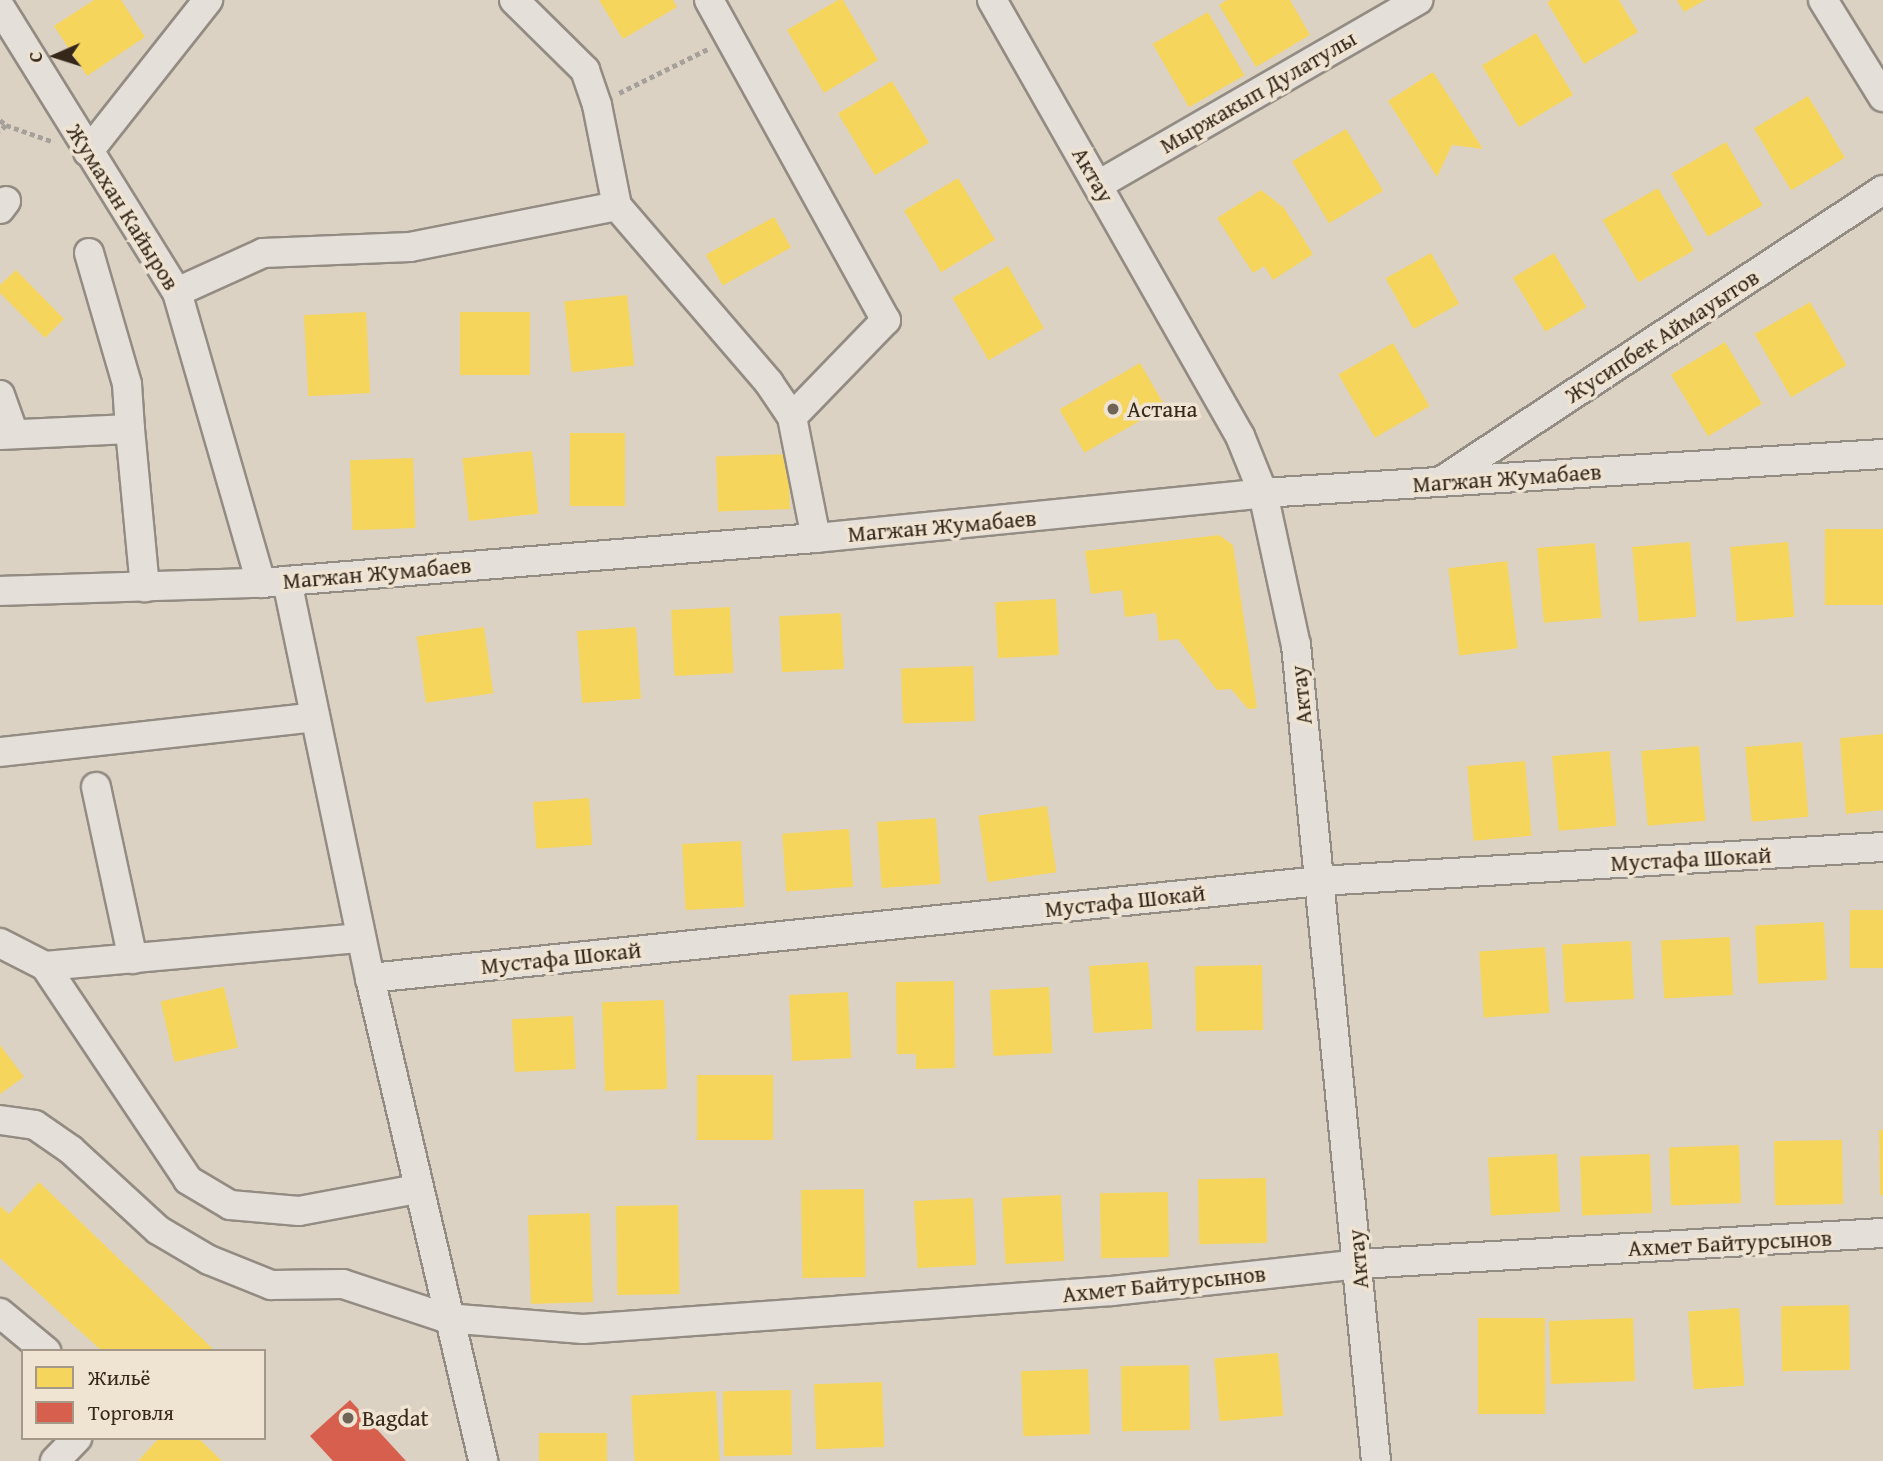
<!DOCTYPE html>
<html>
<head>
<meta charset="utf-8">
<style>
	body { margin:0 }
	#map { position:relative; width:1883px; height:1461px; overflow:hidden; background:#dcd2c4; font-family:"Gentium Book Plus",serif }
	div>[style] { position:absolute }
	[style*='--x'] { left:calc(var(--x)*1px); top:calc(var(--y)*1px); width:calc(var(--w)*1px); rotate:calc(var(--a)*1deg) }
	.homes>* { inset:0; background:#f6d55c; transform-origin:0 0 }
	.shops>* { inset:0; background:#d6604d }
	.path>* { height:4.5px; margin-top:-2.25px; transform-origin:0; background:repeating-linear-gradient(90deg,#a6a09a 0 5px,transparent 0 8.5px) }
	.roads { filter:drop-shadow(2px 0 #938c83) drop-shadow(-2px 0 #938c83) drop-shadow(0 2px #938c83) drop-shadow(0 -2px #938c83) }
	.minor>* { height:28px; margin:-14px; padding:0 14px; transform-origin:14px; border-radius:14px; background:#e4dfd8 }
	.dots>* { width:19px; height:19px; translate:-50% -50%; box-sizing:border-box; border:4px solid #efe3d2; border-radius:50% }
	span { translate:-50% -50%; white-space:nowrap; text-align:center; line-height:1.15; -webkit-text-stroke:7px #efe3d2; paint-order:stroke }
	.street-label { font-size:23px; color:#35281b }
	.poi-label { font-size:23px; color:#35281b }
	.left { translate:0 -50%; text-align:left }
	.legend { position:absolute; left:21px; top:1349px; width:245px; height:91px; box-sizing:border-box; background:#efe3d2; border:2px solid #a59889; margin:0; padding:9px 12px; list-style:none; font-size:21px; color:#35281b }
	.legend li { display:flex; align-items:center; gap:14px; height:35px }
	.legend b { width:35px; border:2px solid #a59889 }
	.north { position:absolute; left:21px; top:21px; width:70px; height:70px; -webkit-text-stroke:5px #efe3d2; paint-order:stroke; rotate:267deg; font-size:19px; font-weight:700; line-height:28px; text-align:center; color:#35281b }
	.north::after { content:''; display:block; margin:auto; width:24px; height:32px; background:#35281b; clip-path:polygon(50% 0,100% 100%,50% 72%,0 100%) }
</style>
</head>
<body>
<div id="map">
	<div class="homes">
		<i style="clip-path:polygon(94px 0,121px 0,145px 37px,87px 76px,54px 26px)"></i>
		<i style="clip-path:polygon(599px 0,673px 0,677px 7px,623px 39px)"></i>
		<i style="clip-path:polygon(838px 0,843px 0,878px 60px,824px 93px,787px 30px)"></i>
		<i style="clip-path:polygon(1227px 0,1290px 0,1310px 35px,1256px 67px,1219px 5px)"></i>
		<i style="clip-path:polygon(1551px 0,1619px 0,1638px 32px,1584px 64px,1547px 2px)"></i>
		<i style="clip-path:polygon(1677px 0,1705px 0,1684px 12px)"></i>
		<i style="left:1208px;top:12px;width:73px;height:64px;rotate:60deg"></i>
		<i style="left:1536px;top:33px;width:72px;height:63px;rotate:59deg"></i>
		<i style="clip-path:polygon(1433px 72px,1483px 149px,1452px 145px,1437px 177px,1388px 101px)"></i>
		<i style="left:892px;top:81px;width:72px;height:63px;rotate:59deg"></i>
		<i style="left:1808px;top:96px;width:72px;height:63px;rotate:59deg"></i>
		<i style="left:1346px;top:129px;width:72px;height:63px;rotate:59deg"></i>
		<i style="left:1726px;top:142px;width:73px;height:63px;rotate:60deg"></i>
		<i style="left:958px;top:178px;width:72px;height:63px;rotate:59deg"></i>
		<i style="left:1658px;top:188px;width:72px;height:64px;rotate:60deg"></i>
		<i style="clip-path:polygon(1261px 190px,1284px 208px,1313px 254px,1273px 280px,1264px 266px,1253px 273px,1217px 218px)"></i>
		<i style="left:774px;top:217px;width:35px;height:78px;rotate:61deg"></i>
		<i style="left:1431px;top:253px;width:58px;height:52px;rotate:61deg"></i>
		<i style="left:1554px;top:253px;width:63px;height:48px;rotate:59deg"></i>
		<i style="left:1008px;top:266px;width:72px;height:64px;rotate:60deg"></i>
		<i style="clip-path:polygon(16px 270px,64px 319px,45px 338px,0 293px,0 285px)"></i>
		<i style="left:627px;top:295px;width:71px;height:63px;rotate:84deg"></i>
		<i style="left:1810px;top:302px;width:73px;height:64px;rotate:60deg"></i>
		<i style="left:366px;top:312px;width:81px;height:62px;rotate:87deg"></i>
		<i style="left:460px;top:312px;width:70px;height:63px"></i>
		<i style="left:1725px;top:342px;width:72px;height:63px;rotate:59deg"></i>
		<i style="left:1393px;top:343px;width:73px;height:63px;rotate:60deg"></i>
		<i style="left:1140px;top:363px;width:50px;height:93px;rotate:60deg"></i>
		<i style="left:570px;top:433px;width:55px;height:73px"></i>
		<i style="left:532px;top:451px;width:63px;height:70px;rotate:84deg"></i>
		<i style="left:788px;top:454px;width:55px;height:72px;rotate:88deg"></i>
		<i style="left:413px;top:458px;width:70px;height:63px;rotate:88deg"></i>
		<i style="left:1883px;top:529px;width:76px;height:58px;rotate:90deg"></i>
		<i style="clip-path:polygon(1219px 535px,1233px 545px,1257px 708px,1248px 709px,1231px 689px,1217px 690px,1178px 639px,1159px 641px,1156px 613px,1125px 617px,1122px 590px,1091px 594px,1085px 551px)"></i>
		<i style="left:1690px;top:542px;width:75px;height:58px;rotate:85deg"></i>
		<i style="left:1788px;top:542px;width:75px;height:58px;rotate:85deg"></i>
		<i style="left:1595px;top:543px;width:75px;height:58px;rotate:85deg"></i>
		<i style="left:1507px;top:561px;width:88px;height:59px;rotate:83deg"></i>
		<i style="left:1056px;top:599px;width:56px;height:61px;rotate:87deg"></i>
		<i style="left:730px;top:607px;width:66px;height:59px;rotate:87deg"></i>
		<i style="left:841px;top:613px;width:56px;height:62px;rotate:87deg"></i>
		<i style="left:484px;top:627px;width:67px;height:68px;rotate:82deg"></i>
		<i style="left:636px;top:627px;width:72px;height:59px;rotate:86deg"></i>
		<i style="left:973px;top:666px;width:55px;height:72px;rotate:88deg"></i>
		<i style="clip-path:polygon(1883px 734px,1883px 810px,1846px 814px,1840px 738px)"></i>
		<i style="left:1802px;top:742px;width:75px;height:57px;rotate:85deg"></i>
		<i style="left:1699px;top:746px;width:75px;height:58px;rotate:85deg"></i>
		<i style="left:1610px;top:751px;width:75px;height:58px;rotate:85deg"></i>
		<i style="left:1525px;top:761px;width:75px;height:58px;rotate:85deg"></i>
		<i style="left:589px;top:798px;width:47px;height:56px;rotate:86deg"></i>
		<i style="left:1047px;top:806px;width:67px;height:69px;rotate:82deg"></i>
		<i style="left:936px;top:818px;width:66px;height:59px;rotate:86deg"></i>
		<i style="left:849px;top:829px;width:58px;height:67px;rotate:86deg"></i>
		<i style="left:741px;top:841px;width:66px;height:59px;rotate:87deg"></i>
		<i style="left:1883px;top:910px;width:58px;height:33px;rotate:90deg"></i>
		<i style="left:1824px;top:922px;width:58px;height:69px;rotate:87deg"></i>
		<i style="left:1730px;top:937px;width:58px;height:69px;rotate:87deg"></i>
		<i style="left:1631px;top:941px;width:58px;height:69px;rotate:87deg"></i>
		<i style="left:1545px;top:947px;width:66px;height:66px;rotate:86deg"></i>
		<i style="left:1148px;top:962px;width:67px;height:59px;rotate:86deg"></i>
		<i style="left:1262px;top:965px;width:65px;height:67px;rotate:89deg"></i>
		<i style="clip-path:polygon(954px 981px,955px 1068px,916px 1069px,916px 1054px,897px 1054px,896px 982px)"></i>
		<i style="left:224px;top:987px;width:62px;height:65px;rotate:77deg"></i>
		<i style="left:1049px;top:987px;width:66px;height:59px;rotate:87deg"></i>
		<i style="left:848px;top:992px;width:66px;height:59px;rotate:87deg"></i>
		<i style="left:664px;top:1000px;width:89px;height:62px;rotate:88deg"></i>
		<i style="left:573px;top:1016px;width:53px;height:61px;rotate:87deg"></i>
		<i style="clip-path:polygon(0 1045px,24px 1077px,0 1094px)"></i>
		<i style="left:697px;top:1075px;width:76px;height:65px"></i>
		<i style="clip-path:polygon(1879px 1130px,1883px 1130px,1883px 1195px,1880px 1195px)"></i>
		<i style="left:1842px;top:1140px;width:64px;height:68px;rotate:89deg"></i>
		<i style="left:1739px;top:1145px;width:58px;height:70px;rotate:88deg"></i>
		<i style="left:1557px;top:1154px;width:58px;height:69px;rotate:87deg"></i>
		<i style="left:1650px;top:1154px;width:59px;height:70px;rotate:88deg"></i>
		<i style="left:1266px;top:1178px;width:65px;height:68px;rotate:89deg"></i>
		<i style="clip-path:polygon(39px 1182px,215px 1351px,102px 1351px,0 1258px,0 1206px,9px 1214px)"></i>
		<i style="left:864px;top:1189px;width:88px;height:63px;rotate:89deg"></i>
		<i style="left:1168px;top:1192px;width:65px;height:68px;rotate:89deg"></i>
		<i style="left:1061px;top:1195px;width:66px;height:59px;rotate:87deg"></i>
		<i style="left:973px;top:1198px;width:67px;height:59px;rotate:87deg"></i>
		<i style="left:678px;top:1205px;width:89px;height:62px;rotate:89deg"></i>
		<i style="left:590px;top:1213px;width:89px;height:62px;rotate:88deg"></i>
		<i style="left:1849px;top:1305px;width:65px;height:68px;rotate:89deg"></i>
		<i style="left:1739px;top:1308px;width:78px;height:51px;rotate:86deg"></i>
		<i style="left:1478px;top:1318px;width:67px;height:96px"></i>
		<i style="left:1633px;top:1318px;width:63px;height:84px;rotate:88deg"></i>
		<i style="left:1278px;top:1353px;width:63px;height:64px;rotate:85deg"></i>
		<i style="left:1189px;top:1365px;width:65px;height:68px;rotate:89deg"></i>
		<i style="left:1088px;top:1369px;width:65px;height:67px;rotate:88deg"></i>
		<i style="left:882px;top:1382px;width:65px;height:68px;rotate:88deg"></i>
		<i style="left:791px;top:1390px;width:65px;height:68px;rotate:89deg"></i>
		<i style="left:716px;top:1391px;width:70px;height:85px;rotate:87deg"></i>
		<i style="left:607px;top:1433px;width:28px;height:68px;rotate:90deg"></i>
		<i style="clip-path:polygon(159px 1438px,198px 1438px,222px 1461px,138px 1461px)"></i>
	</div>
	<div class="shops">
		<i style="clip-path:polygon(350px 1400px,406px 1461px,333px 1461px,310px 1436px)"></i>
	</div>
	<div class="path">
		<i style="--x:619;--y:93;--w:99;--a:-26.3"></i>
		<i style="--x:0;--y:120;--w:8;--a:40"></i>
		<i style="--x:6;--y:125;--w:9;--a:131"></i>
		<i style="--x:6;--y:125;--w:51;--a:19.5"></i>
	</div>
	<div class="roads">
		<div class="minor">
			<i style="--x:514;--y:0;--w:100;--a:44.6"></i>
			<i style="--x:585;--y:70;--w:37;--a:71"></i>
			<i style="--x:597;--y:105;--w:103;--a:78.8"></i>
			<i style="--x:617;--y:206;--w:233;--a:49.3"></i>
			<i style="--x:769;--y:383;--w:41;--a:55.9"></i>
			<i style="--x:792;--y:417;--w:123;--a:78.8"></i>
			<i style="--x:709;--y:0;--w:366;--a:61.1"></i>
			<i style="--x:886;--y:320;--w:135;--a:134.1"></i>
			<i style="--x:992;--y:0;--w:502;--a:60.37"></i>
			<i style="--x:1240;--y:436;--w:61;--a:68"></i>
			<i style="--x:1263;--y:493;--w:156;--a:77.8"></i>
			<i style="--x:1296;--y:645;--w:820;--a:84.4"></i>
			<i style="--x:1823;--y:0;--w:114;--a:58.3"></i>
			<i style="--x:0;--y:7;--w:335;--a:58.2"></i>
			<i style="--x:177;--y:292;--w:303;--a:73.9"></i>
			<i style="--x:88;--y:152;--w:194;--a:-51.7"></i>
			<i style="--x:1098;--y:185;--w:370;--a:-30"></i>
			<i style="--x:0;--y:209;--w:10;--a:-53"></i>
			<i style="--x:89;--y:253;--w:136;--a:73.8"></i>
			<i style="--x:127;--y:384;--w:45;--a:86.2"></i>
			<i style="--x:177;--y:292;--w:94;--a:-24.4"></i>
			<i style="--x:263;--y:253;--w:147;--a:-2.3"></i>
			<i style="--x:410;--y:247;--w:211;--a:-11.2"></i>
			<i style="--x:0;--y:395;--w:41;--a:70.3"></i>
			<i style="--x:0;--y:435;--w:130;--a:-2.6"></i>
			<i style="--x:130;--y:429;--w:159;--a:84.6"></i>
			<i style="--x:1443;--y:480;--w:527;--a:-33.39"></i>
			<i style="--x:287;--y:581;--w:406;--a:78.2"></i>
			<i style="--x:370;--y:978;--w:496;--a:76.8"></i>
			<i style="--x:0;--y:591;--w:261;--a:-1.8"></i>
			<i style="--x:261;--y:583;--w:557;--a:-4.64"></i>
			<i style="--x:816;--y:538;--w:449;--a:-5.7"></i>
			<i style="--x:1263;--y:493;--w:621;--a:-3.6"></i>
			<i style="--x:0;--y:752;--w:317;--a:-6.3"></i>
			<i style="--x:96;--y:787;--w:176;--a:77.9"></i>
			<i style="--x:0;--y:943;--w:51;--a:27.1"></i>
			<i style="--x:45;--y:966;--w:257;--a:56.2"></i>
			<i style="--x:188;--y:1180;--w:49;--a:30.8"></i>
			<i style="--x:230;--y:1205;--w:69;--a:5"></i>
			<i style="--x:299;--y:1211;--w:120;--a:-10.6"></i>
			<i style="--x:45;--y:966;--w:317;--a:-5.1"></i>
			<i style="--x:370;--y:978;--w:955;--a:-5.83"></i>
			<i style="--x:1320;--y:881;--w:564;--a:-3.46"></i>
			<i style="--x:0;--y:1120;--w:35;--a:8"></i>
			<i style="--x:35;--y:1125;--w:44;--a:34.8"></i>
			<i style="--x:71;--y:1150;--w:118;--a:42.6"></i>
			<i style="--x:158;--y:1230;--w:59;--a:30.5"></i>
			<i style="--x:209;--y:1260;--w:67;--a:22"></i>
			<i style="--x:271;--y:1285;--w:72;--a:-0.8"></i>
			<i style="--x:343;--y:1284;--w:108;--a:18.3"></i>
			<i style="--x:446;--y:1318;--w:137;--a:4.6"></i>
			<i style="--x:583;--y:1329;--w:530;--a:-4.11"></i>
			<i style="--x:1112;--y:1291;--w:248;--a:-6.2"></i>
			<i style="--x:1359;--y:1264;--w:525;--a:-3.39"></i>
			<i style="--x:0;--y:1313;--w:60;--a:39.6"></i>
			<i style="--x:55;--y:1461;--w:32;--a:-46"></i>
		</div>
	</div>
	<div class="dots">
		<i style="left:1113px;top:409px;background:#6f6456"></i>
		<i style="left:348px;top:1418px;background:#6f6456"></i>
	</div>
	<div class="street-label">
		<span style="left:1258px;top:92px;rotate:-30deg">Мыржакып Дулатулы</span>
		<span style="left:1093px;top:175px;rotate:60deg">Актау</span>
		<span style="left:123px;top:207px;rotate:58deg">Жумахан Кайыров</span>
		<span style="left:1662px;top:336px;rotate:-33deg">Жусипбек Аймауытов</span>
		<span style="left:1507px;top:478px;rotate:-4deg">Магжан Жумабаев</span>
		<span style="left:942px;top:526px;rotate:-5deg">Магжан Жумабаев</span>
		<span style="left:377px;top:573px;rotate:-5deg">Магжан Жумабаев</span>
		<span style="left:1301px;top:695px;rotate:-96deg">Актау</span>
		<span style="left:1691px;top:859px;rotate:-3deg">Мустафа Шокай</span>
		<span style="left:1125px;top:901px;rotate:-6deg">Мустафа Шокай</span>
		<span style="left:561px;top:958px;rotate:-6deg">Мустафа Шокай</span>
		<span style="left:1730px;top:1243px;rotate:-3deg">Ахмет Байтурсынов</span>
		<span style="left:1358px;top:1259px;rotate:-95deg">Актау</span>
		<span style="left:1164px;top:1284px;rotate:-6deg">Ахмет Байтурсынов</span>
	</div>
	<div class="poi-label">
		<span class="left" style="left:1127px;top:409px">Астана</span>
		<span class="left" style="left:362px;top:1418px">Bagdat</span>
	</div>
	<ul class="legend">
	<li><b style="height:19px;background:#f6d55c"></b>Жильё</li>
	<li><b style="height:19px;background:#d6604d"></b>Торговля</li>
	</ul>
	<div class="north">С</div>
</div>
</body>
</html>
